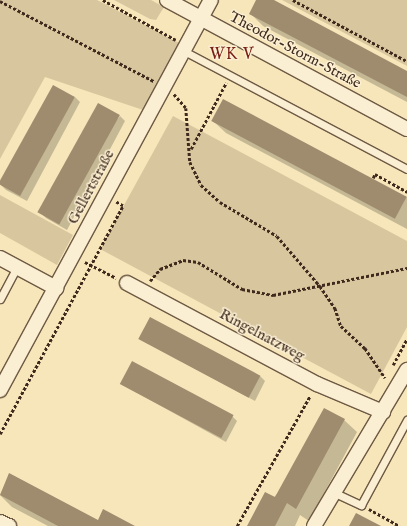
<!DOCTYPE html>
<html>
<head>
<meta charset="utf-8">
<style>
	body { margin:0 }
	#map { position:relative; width:407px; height:526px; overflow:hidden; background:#f7e6ba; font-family:"IM FELL English",serif }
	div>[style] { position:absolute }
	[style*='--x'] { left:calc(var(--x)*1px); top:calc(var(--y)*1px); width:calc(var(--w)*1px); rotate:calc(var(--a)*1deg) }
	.green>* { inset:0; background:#d8c69f }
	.shadow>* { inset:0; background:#0003 }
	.building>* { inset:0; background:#9f8c6f; transform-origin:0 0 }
	.path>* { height:2.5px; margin-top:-1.25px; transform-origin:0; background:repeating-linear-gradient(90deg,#402a1d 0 3px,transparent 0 5px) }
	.roads { filter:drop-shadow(1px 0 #6e5944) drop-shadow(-1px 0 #6e5944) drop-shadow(0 1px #6e5944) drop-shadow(0 -1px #6e5944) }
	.lane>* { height:7px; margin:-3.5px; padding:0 3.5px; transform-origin:3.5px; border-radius:3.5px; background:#faefd2 }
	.street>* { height:14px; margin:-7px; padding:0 7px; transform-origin:7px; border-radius:7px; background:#faefd2 }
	span { translate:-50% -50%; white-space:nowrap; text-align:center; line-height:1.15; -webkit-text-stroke:3px #faefd2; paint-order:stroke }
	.street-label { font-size:15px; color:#402a1d }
	.neighbourhood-label { font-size:16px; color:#7a1f14; letter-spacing:1px }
</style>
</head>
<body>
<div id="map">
	<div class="green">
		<i style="clip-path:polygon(0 0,97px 0,181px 44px,143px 110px,45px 77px,0 159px)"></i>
		<i style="clip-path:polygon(114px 0,151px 0,164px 7px,156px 20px,150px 19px)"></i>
		<i style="clip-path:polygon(282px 0,407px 0,407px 66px)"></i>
		<i style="clip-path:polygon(173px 116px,407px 241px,407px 327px,371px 394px,100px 249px)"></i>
		<i style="clip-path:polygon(0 195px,73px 235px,57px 265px,0 233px)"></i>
	</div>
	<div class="shadow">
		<i style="clip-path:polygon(257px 0,272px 0,407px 72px,407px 102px,263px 26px,250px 13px)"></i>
		<i style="clip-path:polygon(75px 97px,80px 102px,27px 201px,6px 190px,1px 185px)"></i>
		<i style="clip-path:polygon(120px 116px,125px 121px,67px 230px,46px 218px,41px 213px)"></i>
		<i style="clip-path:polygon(213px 121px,407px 197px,407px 229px,226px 133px)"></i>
		<i style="clip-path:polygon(140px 339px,260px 376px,265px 381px,255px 401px)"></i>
		<i style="clip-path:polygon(121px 384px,232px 416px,237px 421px,226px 442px)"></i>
		<i style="clip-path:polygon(344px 420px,357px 432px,309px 521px,300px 515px,295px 526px,248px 526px)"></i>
		<i style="clip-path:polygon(10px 474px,98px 521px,133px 526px,48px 526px,12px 507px,0 495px)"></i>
	</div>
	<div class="building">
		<i style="clip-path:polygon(256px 0,274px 0,407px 71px,407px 97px,249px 14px)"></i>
		<i style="left:53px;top:85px;width:25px;height:113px;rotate:29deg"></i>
		<i style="left:223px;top:99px;width:208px;height:25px;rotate:28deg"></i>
		<i style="left:98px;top:103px;width:25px;height:125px;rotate:29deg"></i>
		<i style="left:150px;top:317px;width:125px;height:25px;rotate:28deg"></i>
		<i style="left:132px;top:361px;width:115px;height:26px;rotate:28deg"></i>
		<i style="clip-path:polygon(324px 408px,345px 419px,296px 509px,287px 503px,275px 526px,247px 526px,265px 492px,275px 497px)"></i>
		<i style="clip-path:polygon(9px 473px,98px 520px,103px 509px,135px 526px,58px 526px,0 495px)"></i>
		<i style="clip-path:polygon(356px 513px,381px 526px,349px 526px)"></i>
	</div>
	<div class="path">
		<i style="--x:103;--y:0;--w:83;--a:28.7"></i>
		<i style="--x:293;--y:0;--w:129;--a:28.2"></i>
		<i style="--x:0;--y:1;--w:174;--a:27.5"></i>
		<i style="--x:174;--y:94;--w:18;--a:49"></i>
		<i style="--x:186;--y:108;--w:54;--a:85.8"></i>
		<i style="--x:190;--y:162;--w:25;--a:64"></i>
		<i style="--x:201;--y:185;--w:25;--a:42"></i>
		<i style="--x:220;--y:202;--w:66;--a:30.8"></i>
		<i style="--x:277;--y:236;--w:66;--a:49.3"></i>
		<i style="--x:320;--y:286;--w:27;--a:56"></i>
		<i style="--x:335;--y:308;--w:19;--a:72"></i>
		<i style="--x:341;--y:326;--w:33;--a:43"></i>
		<i style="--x:365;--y:348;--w:36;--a:56"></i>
		<i style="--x:191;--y:149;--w:75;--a:-62.1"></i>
		<i style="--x:373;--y:178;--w:4;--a:-63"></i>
		<i style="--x:375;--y:174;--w:37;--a:29"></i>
		<i style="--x:85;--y:262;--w:35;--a:27"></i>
		<i style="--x:150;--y:281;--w:16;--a:-50"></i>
		<i style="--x:160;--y:269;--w:25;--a:-21"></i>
		<i style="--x:183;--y:260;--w:15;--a:8"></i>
		<i style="--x:198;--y:262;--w:52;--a:31.5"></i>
		<i style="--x:242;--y:289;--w:32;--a:11"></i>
		<i style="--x:273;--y:295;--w:137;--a:-11.4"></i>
		<i style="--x:393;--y:365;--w:30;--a:-62"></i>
		<i style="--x:0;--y:434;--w:259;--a:-61.7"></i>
		<i style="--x:123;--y:206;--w:8;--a:-150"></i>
		<i style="--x:369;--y:509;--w:35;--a:29"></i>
		<i style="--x:237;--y:526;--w:149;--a:-60.7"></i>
	</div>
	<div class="roads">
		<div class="lane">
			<i style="--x:184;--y:51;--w:252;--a:27.9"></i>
			<i style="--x:0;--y:299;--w:36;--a:-62"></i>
			<i style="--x:335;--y:493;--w:29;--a:25"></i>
			<i style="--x:361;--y:505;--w:97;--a:-61.6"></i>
		</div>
		<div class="street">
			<i style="--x:167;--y:0;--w:272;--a:28.3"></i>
			<i style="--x:0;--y:258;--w:64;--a:28.2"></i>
			<i style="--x:127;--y:283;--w:215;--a:28"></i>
			<i style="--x:317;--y:384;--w:72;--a:23"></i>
			<i style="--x:0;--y:390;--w:443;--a:-61.6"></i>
			<i style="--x:0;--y:522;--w:10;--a:24"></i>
			<i style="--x:314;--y:526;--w:182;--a:-59.2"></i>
		</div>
	</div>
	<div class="street-label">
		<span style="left:295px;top:50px;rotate:28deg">Theodor-Storm-Straße</span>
		<span style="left:91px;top:187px;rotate:-62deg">Gellertstraße</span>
		<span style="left:262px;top:335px;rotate:28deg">Ringelnatzweg</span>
	</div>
	<div class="neighbourhood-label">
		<span style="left:232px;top:55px">WK V</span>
	</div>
</div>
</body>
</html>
